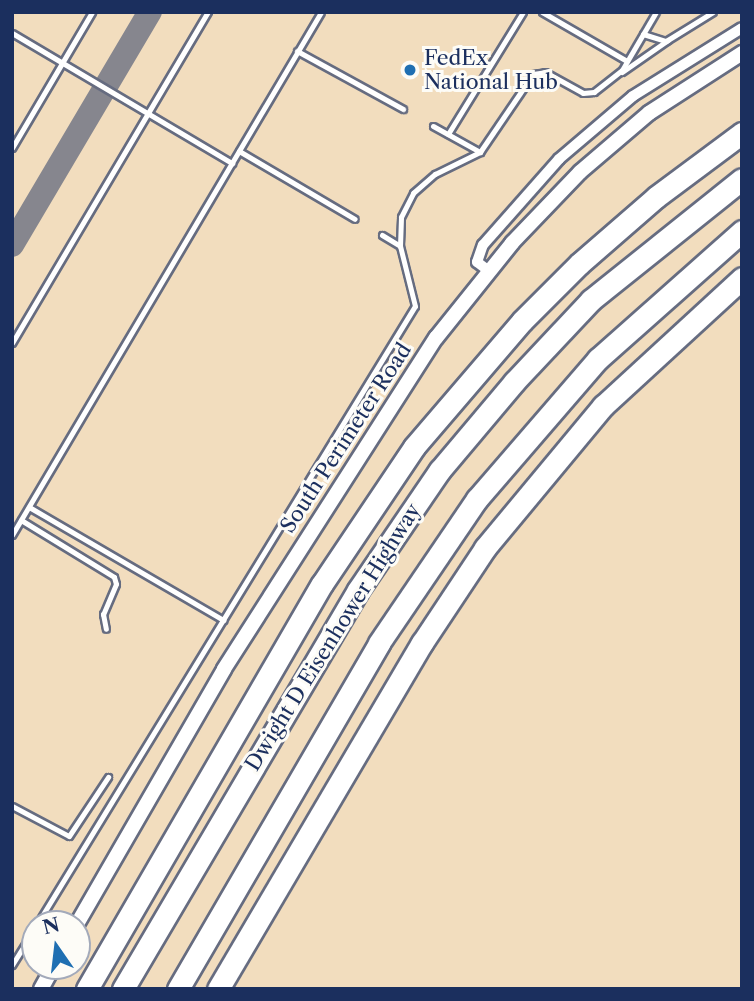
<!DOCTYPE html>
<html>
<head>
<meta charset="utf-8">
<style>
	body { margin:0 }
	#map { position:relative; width:754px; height:1001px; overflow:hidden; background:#f2ddbe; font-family:"Libre Caslon Text",serif }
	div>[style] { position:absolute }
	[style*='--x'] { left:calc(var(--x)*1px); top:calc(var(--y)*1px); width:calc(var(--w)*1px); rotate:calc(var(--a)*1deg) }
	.taxiway>* { height:24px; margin:-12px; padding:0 12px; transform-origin:12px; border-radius:12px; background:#86868e }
	.roads { filter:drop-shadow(2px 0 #666c80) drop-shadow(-2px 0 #666c80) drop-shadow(0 2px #666c80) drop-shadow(0 -2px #666c80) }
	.service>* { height:5px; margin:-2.5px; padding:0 2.5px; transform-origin:2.5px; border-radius:2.5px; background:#fff }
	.minor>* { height:10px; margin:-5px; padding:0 5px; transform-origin:5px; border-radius:5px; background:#fff }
	.tertiary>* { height:14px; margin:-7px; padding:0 7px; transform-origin:7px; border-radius:7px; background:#fff }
	.motorway>* { height:21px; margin:-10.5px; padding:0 10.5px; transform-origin:10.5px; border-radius:10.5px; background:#fff }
	.dots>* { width:19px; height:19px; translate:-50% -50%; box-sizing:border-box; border:4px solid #fdfcf7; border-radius:50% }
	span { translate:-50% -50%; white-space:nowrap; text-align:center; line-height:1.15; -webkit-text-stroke:6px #fdfcf7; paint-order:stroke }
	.poi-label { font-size:21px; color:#1b2f5e }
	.left { translate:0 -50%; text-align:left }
	.street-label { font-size:21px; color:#1b2f5e }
	.frame { position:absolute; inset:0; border:14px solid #1b2f5e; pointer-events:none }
	.north { position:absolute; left:21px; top:910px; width:70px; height:70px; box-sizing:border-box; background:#fdfcf7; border:2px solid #a3aaba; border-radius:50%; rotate:346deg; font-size:19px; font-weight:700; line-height:28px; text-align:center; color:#1b2f5e }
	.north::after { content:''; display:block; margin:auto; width:24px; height:32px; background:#1f6fb2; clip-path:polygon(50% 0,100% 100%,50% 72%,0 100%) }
</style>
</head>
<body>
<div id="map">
	<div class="taxiway">
		<i style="--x:12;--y:245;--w:271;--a:-59.4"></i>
	</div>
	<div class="roads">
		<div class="service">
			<i style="--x:542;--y:12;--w:98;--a:30"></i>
			<i style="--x:12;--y:33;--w:256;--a:30.6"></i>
			<i style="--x:643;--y:34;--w:24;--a:17"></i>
			<i style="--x:666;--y:41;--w:55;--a:-31.7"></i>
			<i style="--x:297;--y:51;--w:121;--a:28.7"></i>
			<i style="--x:622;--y:72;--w:56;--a:-34.8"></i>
			<i style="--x:433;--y:126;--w:54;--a:29"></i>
			<i style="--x:480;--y:152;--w:94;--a:-55.8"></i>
			<i style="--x:533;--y:74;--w:12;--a:-9"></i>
			<i style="--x:545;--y:72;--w:43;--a:28.9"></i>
			<i style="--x:583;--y:93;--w:11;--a:-5"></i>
			<i style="--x:594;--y:92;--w:36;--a:-38"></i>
			<i style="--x:622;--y:70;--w:67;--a:-59.6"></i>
			<i style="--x:448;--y:134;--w:143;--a:-58.4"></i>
			<i style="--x:12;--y:148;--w:158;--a:-59.5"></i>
			<i style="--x:239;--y:151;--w:134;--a:30.4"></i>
			<i style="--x:382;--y:235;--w:21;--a:31"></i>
			<i style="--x:12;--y:343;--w:385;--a:-59.4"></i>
			<i style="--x:29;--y:507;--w:225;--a:30.2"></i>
			<i style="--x:21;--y:520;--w:109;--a:31.5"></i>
			<i style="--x:114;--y:577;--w:7;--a:74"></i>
			<i style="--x:116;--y:584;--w:33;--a:113"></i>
			<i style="--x:103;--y:614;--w:15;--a:79"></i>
			<i style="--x:12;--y:535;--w:607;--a:-59.42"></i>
			<i style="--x:12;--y:806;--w:64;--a:27.8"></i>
			<i style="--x:69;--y:836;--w:71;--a:-56.5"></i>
			<i style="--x:37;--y:924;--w:724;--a:-58.55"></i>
			<i style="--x:415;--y:306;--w:62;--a:-104"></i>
			<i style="--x:400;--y:246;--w:29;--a:-88"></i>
			<i style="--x:401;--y:217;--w:27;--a:-63"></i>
			<i style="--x:413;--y:193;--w:29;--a:-41"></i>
			<i style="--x:435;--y:174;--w:50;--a:-26.1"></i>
			<i style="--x:12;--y:965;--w:44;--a:-58.1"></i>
		</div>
		<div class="minor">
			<i style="--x:489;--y:271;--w:15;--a:-143"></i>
			<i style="--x:477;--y:262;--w:18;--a:-71"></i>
			<i style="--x:483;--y:245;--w:115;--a:-48.5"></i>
			<i style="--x:559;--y:159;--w:97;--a:-40.4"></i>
			<i style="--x:633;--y:96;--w:128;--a:-32"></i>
		</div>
		<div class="tertiary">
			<i style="--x:77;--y:924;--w:294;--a:-60"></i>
			<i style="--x:224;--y:669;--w:393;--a:-57.4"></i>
			<i style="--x:436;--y:338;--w:122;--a:-51.3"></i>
			<i style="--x:512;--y:243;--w:98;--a:-46.2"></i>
			<i style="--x:580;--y:172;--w:91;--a:-40.5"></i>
			<i style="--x:649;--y:113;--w:111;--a:-32.8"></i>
			<i style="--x:41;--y:989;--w:26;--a:-61"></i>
		</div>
		<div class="motorway">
			<i style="--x:87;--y:989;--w:468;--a:-59.9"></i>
			<i style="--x:322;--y:584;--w:165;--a:-56.1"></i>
			<i style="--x:414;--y:447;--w:166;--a:-49.4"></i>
			<i style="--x:522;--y:321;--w:81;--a:-45"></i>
			<i style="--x:579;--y:264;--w:102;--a:-41"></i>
			<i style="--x:656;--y:197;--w:107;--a:-36.7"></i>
			<i style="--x:123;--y:989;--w:463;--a:-59.5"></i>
			<i style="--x:358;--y:590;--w:145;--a:-55.7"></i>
			<i style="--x:440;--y:470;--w:115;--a:-49.9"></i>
			<i style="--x:514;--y:382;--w:112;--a:-46.8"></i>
			<i style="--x:591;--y:300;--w:193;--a:-38.7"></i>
			<i style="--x:178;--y:989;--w:400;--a:-59.8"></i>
			<i style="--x:379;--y:643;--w:174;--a:-55.8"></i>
			<i style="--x:477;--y:499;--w:185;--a:-49.2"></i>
			<i style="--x:598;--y:359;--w:193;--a:-41.6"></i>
			<i style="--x:218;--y:989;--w:402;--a:-59.5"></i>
			<i style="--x:422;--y:643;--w:114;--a:-56.4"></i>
			<i style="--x:485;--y:548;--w:185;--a:-50.3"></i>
			<i style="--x:603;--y:406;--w:189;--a:-42.6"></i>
		</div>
	</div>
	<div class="dots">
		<i style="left:410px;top:70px;background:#1f6fb2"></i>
	</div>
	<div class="poi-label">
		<span class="left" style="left:424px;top:70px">FedEx<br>National Hub</span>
	</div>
	<div class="street-label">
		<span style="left:346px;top:438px;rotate:-57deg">South Perimeter Road</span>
		<span style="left:333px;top:637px;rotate:-58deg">Dwight D Eisenhower Highway</span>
	</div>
	<div class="frame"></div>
	<div class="north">N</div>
</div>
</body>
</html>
